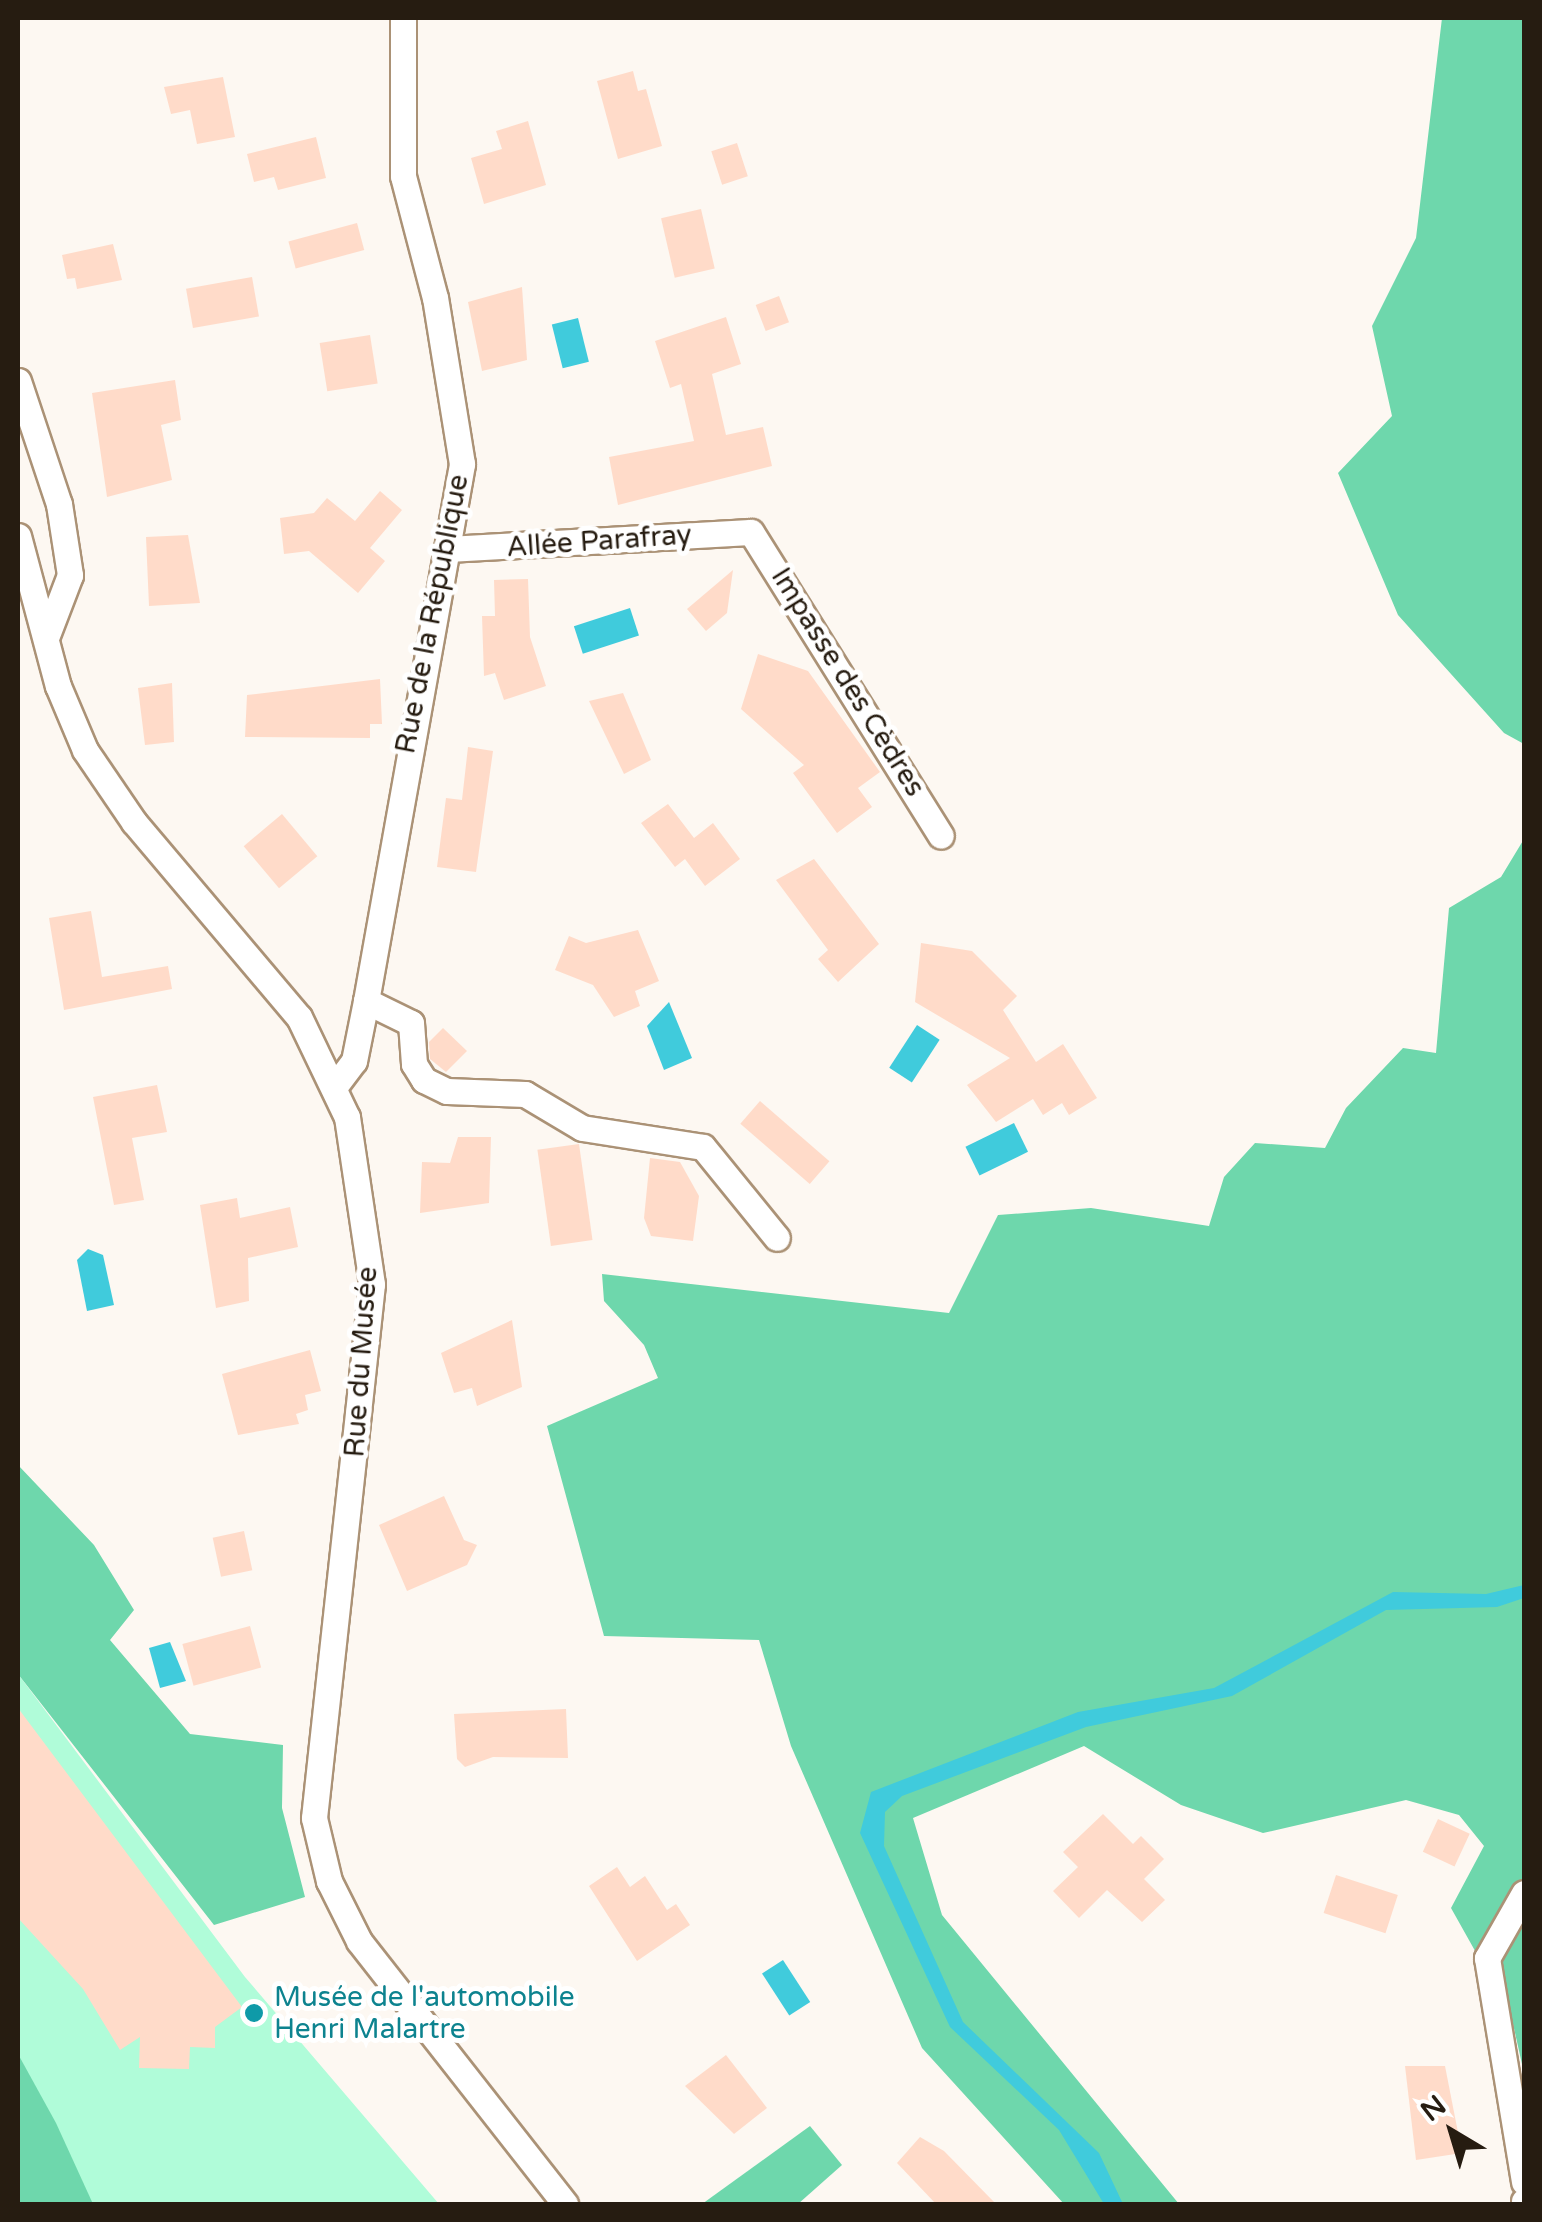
<!DOCTYPE html>
<html>
<head>
<meta charset="utf-8">
<style>
	body { margin:0 }
	#map { position:relative; width:1542px; height:2222px; overflow:hidden; background:#fdf8f2; font-family:"Varela Round",sans-serif }
	div>[style] { position:absolute }
	[style*='--x'] { left:calc(var(--x)*1px); top:calc(var(--y)*1px); width:calc(var(--w)*1px); rotate:calc(var(--a)*1deg) }
	.green>* { inset:0; background:#b0fcd9 }
	.forest>* { inset:0; background:#6ed7ac }
	.water>* { inset:0; background:#40cbdc; transform-origin:0 0 }
	.building>* { inset:0; background:#ffdbc9; transform-origin:0 0 }
	.roads { filter:drop-shadow(2px 0 #ab9276) drop-shadow(-2px 0 #ab9276) drop-shadow(0 2px #ab9276) drop-shadow(0 -2px #ab9276) }
	.street>* { height:25px; margin:-12.5px; padding:0 12.5px; transform-origin:12.5px; border-radius:12.5px; background:#fff }
	.dots>* { width:28px; height:28px; translate:-50% -50%; box-sizing:border-box; border:5px solid #fff; border-radius:50% }
	span { translate:-50% -50%; white-space:nowrap; text-align:center; line-height:1.15; -webkit-text-stroke:10px #fff; paint-order:stroke }
	.street-label { font-size:28px; color:#261c11 }
	.culture-label { font-size:28px; color:#0d838f }
	.left { translate:0 -50%; text-align:left }
	.frame { position:absolute; inset:0; border:20px solid #261c11; pointer-events:none }
	.north { position:absolute; left:1402px; top:2082px; width:100px; height:100px; -webkit-text-stroke:8px #fff; paint-order:stroke; rotate:322deg; font-size:28px; font-weight:700; line-height:40px; text-align:center; color:#261c11 }
	.north::after { content:''; display:block; margin:auto; width:35px; height:45px; background:#261c11; clip-path:polygon(50% 0,100% 100%,50% 72%,0 100%) }
</style>
</head>
<body>
<div id="map">
	<div class="green">
		<i style="clip-path:polygon(18px 1674px,245px 1977px,439px 2204px,18px 2204px)"></i>
	</div>
	<div class="forest">
		<i style="clip-path:polygon(1442px 18px,1524px 18px,1524px 744px,1504px 733px,1398px 615px,1338px 473px,1392px 416px,1372px 326px,1416px 238px)"></i>
		<i style="clip-path:polygon(1524px 839px,1524px 2073px,1511px 2015px,1451px 1908px,1484px 1846px,1459px 1815px,1406px 1800px,1263px 1833px,1181px 1805px,1084px 1746px,913px 1818px,942px 1915px,1179px 2204px,1064px 2204px,922px 2048px,791px 1746px,759px 1640px,604px 1636px,547px 1426px,658px 1378px,644px 1345px,604px 1301px,602px 1274px,949px 1313px,998px 1215px,1091px 1208px,1209px 1226px,1224px 1177px,1255px 1143px,1325px 1148px,1346px 1108px,1403px 1048px,1436px 1053px,1449px 908px,1501px 877px)"></i>
		<i style="clip-path:polygon(18px 1465px,94px 1545px,134px 1610px,110px 1640px,190px 1734px,283px 1745px,282px 1808px,305px 1897px,214px 1925px,18px 1674px)"></i>
		<i style="clip-path:polygon(18px 2054px,56px 2123px,93px 2204px,18px 2204px)"></i>
		<i style="clip-path:polygon(810px 2126px,842px 2165px,798px 2204px,702px 2204px)"></i>
	</div>
	<div class="water">
		<i style="left:578px;top:318px;width:45px;height:27px;rotate:76deg"></i>
		<i style="left:630px;top:608px;width:29px;height:59px;rotate:72deg"></i>
		<i style="clip-path:polygon(669px 1002px,692px 1058px,664px 1070px,647px 1026px)"></i>
		<i style="left:917px;top:1025px;width:27px;height:51px;rotate:33deg"></i>
		<i style="left:1014px;top:1123px;width:32px;height:54px;rotate:64deg"></i>
		<i style="clip-path:polygon(88px 1249px,103px 1255px,114px 1305px,87px 1311px,77px 1260px)"></i>
		<i style="clip-path:polygon(1524px 1585px,1524px 1598px,1497px 1607px,1386px 1610px,1232px 1696px,1086px 1727px,902px 1796px,885px 1812px,884px 1846px,963px 2022px,1099px 2153px,1123px 2204px,1104px 2204px,1059px 2130px,950px 2027px,860px 1833px,871px 1792px,1078px 1712px,1214px 1688px,1393px 1592px,1486px 1594px)"></i>
		<i style="clip-path:polygon(170px 1642px,186px 1681px,160px 1688px,149px 1648px)"></i>
		<i style="left:783px;top:1960px;width:50px;height:25px;rotate:57deg"></i>
	</div>
	<div class="building">
		<i style="clip-path:polygon(633px 71px,638px 91px,646px 89px,662px 146px,618px 159px,597px 81px)"></i>
		<i style="clip-path:polygon(223px 77px,235px 137px,197px 144px,190px 110px,171px 114px,164px 87px)"></i>
		<i style="clip-path:polygon(528px 121px,546px 185px,484px 204px,471px 158px,502px 149px,496px 131px)"></i>
		<i style="clip-path:polygon(316px 137px,326px 178px,278px 190px,274px 177px,254px 182px,247px 154px)"></i>
		<i style="left:737px;top:143px;width:35px;height:27px;rotate:72deg"></i>
		<i style="left:701px;top:209px;width:61px;height:41px;rotate:77deg"></i>
		<i style="left:357px;top:223px;width:28px;height:71px;rotate:75deg"></i>
		<i style="clip-path:polygon(113px 244px,122px 280px,77px 289px,75px 278px,67px 279px,62px 255px)"></i>
		<i style="left:252px;top:277px;width:40px;height:67px;rotate:80deg"></i>
		<i style="clip-path:polygon(522px 287px,527px 360px,482px 371px,468px 302px)"></i>
		<i style="left:779px;top:296px;width:28px;height:25px;rotate:69deg"></i>
		<i style="clip-path:polygon(726px 317px,741px 364px,712px 374px,726px 435px,763px 427px,772px 466px,618px 505px,609px 457px,694px 441px,681px 384px,670px 388px,655px 341px)"></i>
		<i style="left:370px;top:335px;width:49px;height:51px;rotate:81deg"></i>
		<i style="clip-path:polygon(175px 380px,181px 420px,161px 425px,172px 480px,107px 497px,92px 393px)"></i>
		<i style="clip-path:polygon(380px 491px,402px 510px,370px 548px,385px 561px,358px 593px,309px 551px,284px 554px,280px 518px,314px 513px,327px 498px,355px 521px)"></i>
		<i style="clip-path:polygon(188px 535px,200px 603px,149px 606px,146px 537px)"></i>
		<i style="clip-path:polygon(733px 570px,727px 613px,706px 631px,687px 609px)"></i>
		<i style="clip-path:polygon(528px 579px,530px 637px,546px 686px,504px 700px,495px 673px,484px 676px,482px 616px,495px 616px,494px 580px)"></i>
		<i style="clip-path:polygon(758px 654px,808px 671px,880px 772px,858px 788px,872px 807px,837px 833px,793px 773px,804px 765px,741px 709px)"></i>
		<i style="clip-path:polygon(380px 679px,382px 724px,370px 724px,370px 738px,245px 737px,247px 695px)"></i>
		<i style="clip-path:polygon(172px 683px,174px 742px,145px 745px,138px 688px)"></i>
		<i style="clip-path:polygon(623px 693px,651px 760px,624px 774px,589px 701px)"></i>
		<i style="clip-path:polygon(468px 747px,493px 751px,476px 872px,437px 867px,446px 798px,462px 800px)"></i>
		<i style="clip-path:polygon(668px 804px,694px 838px,713px 823px,740px 859px,705px 886px,685px 859px,675px 867px,641px 823px)"></i>
		<i style="left:282px;top:814px;width:55px;height:50px;rotate:50deg"></i>
		<i style="clip-path:polygon(814px 859px,879px 944px,838px 982px,818px 959px,828px 950px,776px 880px)"></i>
		<i style="clip-path:polygon(91px 911px,102px 977px,168px 966px,172px 989px,64px 1010px,49px 918px)"></i>
		<i style="clip-path:polygon(638px 930px,659px 981px,635px 991px,640px 1006px,614px 1017px,593px 985px,555px 970px,569px 936px,586px 943px)"></i>
		<i style="clip-path:polygon(921px 943px,972px 951px,1017px 996px,1003px 1010px,1036px 1062px,1063px 1044px,1097px 1098px,1069px 1115px,1062px 1103px,1043px 1115px,1033px 1099px,996px 1122px,967px 1085px,1010px 1058px,915px 1002px)"></i>
		<i style="clip-path:polygon(443px 1028px,467px 1051px,446px 1072px,430px 1059px,429px 1042px)"></i>
		<i style="clip-path:polygon(157px 1085px,167px 1132px,132px 1138px,144px 1200px,114px 1205px,93px 1097px)"></i>
		<i style="left:760px;top:1101px;width:92px;height:30px;rotate:41deg"></i>
		<i style="clip-path:polygon(458px 1137px,491px 1137px,489px 1203px,420px 1213px,422px 1162px,450px 1163px)"></i>
		<i style="left:579px;top:1144px;width:97px;height:42px;rotate:82deg"></i>
		<i style="clip-path:polygon(650px 1158px,680px 1162px,699px 1196px,693px 1241px,651px 1236px,644px 1218px)"></i>
		<i style="clip-path:polygon(237px 1198px,240px 1218px,290px 1207px,298px 1247px,248px 1258px,249px 1301px,216px 1308px,200px 1205px)"></i>
		<i style="clip-path:polygon(512px 1320px,522px 1387px,477px 1406px,472px 1388px,454px 1393px,441px 1353px)"></i>
		<i style="clip-path:polygon(310px 1350px,321px 1391px,305px 1395px,308px 1410px,296px 1414px,299px 1424px,238px 1435px,222px 1374px)"></i>
		<i style="clip-path:polygon(444px 1496px,464px 1540px,477px 1545px,467px 1565px,407px 1591px,379px 1525px)"></i>
		<i style="left:244px;top:1531px;width:40px;height:32px;rotate:78deg"></i>
		<i style="left:250px;top:1626px;width:43px;height:70px;rotate:75deg"></i>
		<i style="clip-path:polygon(18px 1708px,242px 2007px,215px 2027px,215px 2048px,190px 2047px,189px 2069px,139px 2068px,140px 2037px,120px 2050px,83px 1989px,18px 1918px)"></i>
		<i style="clip-path:polygon(566px 1709px,568px 1758px,493px 1757px,465px 1767px,457px 1759px,454px 1714px)"></i>
		<i style="clip-path:polygon(1103px 1814px,1133px 1844px,1141px 1836px,1164px 1859px,1144px 1879px,1165px 1900px,1142px 1922px,1107px 1890px,1079px 1918px,1053px 1891px,1078px 1867px,1063px 1852px)"></i>
		<i style="left:1438px;top:1819px;width:35px;height:36px;rotate:25deg"></i>
		<i style="clip-path:polygon(617px 1867px,630px 1887px,645px 1876px,667px 1910px,676px 1904px,690px 1925px,637px 1961px,589px 1886px)"></i>
		<i style="left:1336px;top:1875px;width:65px;height:40px;rotate:18deg"></i>
		<i style="clip-path:polygon(726px 2055px,767px 2108px,734px 2134px,685px 2086px)"></i>
		<i style="clip-path:polygon(1405px 2066px,1445px 2066px,1462px 2153px,1416px 2160px)"></i>
		<i style="clip-path:polygon(920px 2137px,944px 2151px,996px 2204px,936px 2204px,897px 2163px)"></i>
	</div>
	<div class="roads">
		<div class="street">
			<i style="--x:18;--y:381;--w:130;--a:71.6"></i>
			<i style="--x:59;--y:504;--w:72;--a:81.2"></i>
			<i style="--x:70;--y:575;--w:67;--a:110.9"></i>
			<i style="--x:18;--y:536;--w:155;--a:75.1"></i>
			<i style="--x:58;--y:686;--w:69;--a:67.1"></i>
			<i style="--x:85;--y:750;--w:87;--a:55.8"></i>
			<i style="--x:134;--y:822;--w:255;--a:49.8"></i>
			<i style="--x:299;--y:1017;--w:111;--a:64.4"></i>
			<i style="--x:347;--y:1117;--w:169;--a:81.5"></i>
			<i style="--x:372;--y:1284;--w:537;--a:96.2"></i>
			<i style="--x:314;--y:1818;--w:65;--a:76.6"></i>
			<i style="--x:329;--y:1881;--w:67;--a:63.4"></i>
			<i style="--x:359;--y:1941;--w:334;--a:51.9"></i>
			<i style="--x:447;--y:549;--w:304;--a:-3.2"></i>
			<i style="--x:751;--y:532;--w:358;--a:58"></i>
			<i style="--x:366;--y:1001;--w:50;--a:26.1"></i>
			<i style="--x:411;--y:1023;--w:41;--a:85.8"></i>
			<i style="--x:414;--y:1064;--w:19;--a:58"></i>
			<i style="--x:424;--y:1080;--w:25;--a:26"></i>
			<i style="--x:447;--y:1091;--w:78;--a:2.2"></i>
			<i style="--x:525;--y:1094;--w:66;--a:30.8"></i>
			<i style="--x:582;--y:1128;--w:122;--a:8.9"></i>
			<i style="--x:703;--y:1147;--w:117;--a:50.9"></i>
			<i style="--x:335;--y:1086;--w:31;--a:-53"></i>
			<i style="--x:354;--y:1061;--w:61;--a:-78.7"></i>
			<i style="--x:366;--y:1001;--w:546;--a:-79.86"></i>
			<i style="--x:462;--y:464;--w:168;--a:-99.2"></i>
			<i style="--x:435;--y:298;--w:126;--a:-104.7"></i>
			<i style="--x:403;--y:176;--w:158;--a:-90"></i>
			<i style="--x:1524;--y:1893;--w:75;--a:119.6"></i>
			<i style="--x:1487;--y:1958;--w:227;--a:80.6"></i>
			<i style="--x:1524;--y:2204;--w:3;--a:-90"></i>
		</div>
	</div>
	<div class="dots">
		<i style="left:254px;top:2013px;background:#0f9aa8"></i>
	</div>
	<div class="street-label">
		<span style="left:599px;top:541px;rotate:-4deg">Allée Parafray</span>
		<span style="left:432px;top:614px;rotate:-79deg">Rue de la République</span>
		<span style="left:848px;top:682px;rotate:58deg">Impasse des Cèdres</span>
		<span style="left:361px;top:1362px;rotate:-86deg">Rue du Musée</span>
	</div>
	<div class="culture-label">
		<span class="left" style="left:274px;top:2013px">Musée de l'automobile<br>Henri Malartre</span>
	</div>
	<div class="frame"></div>
	<div class="north">N</div>
</div>
</body>
</html>
